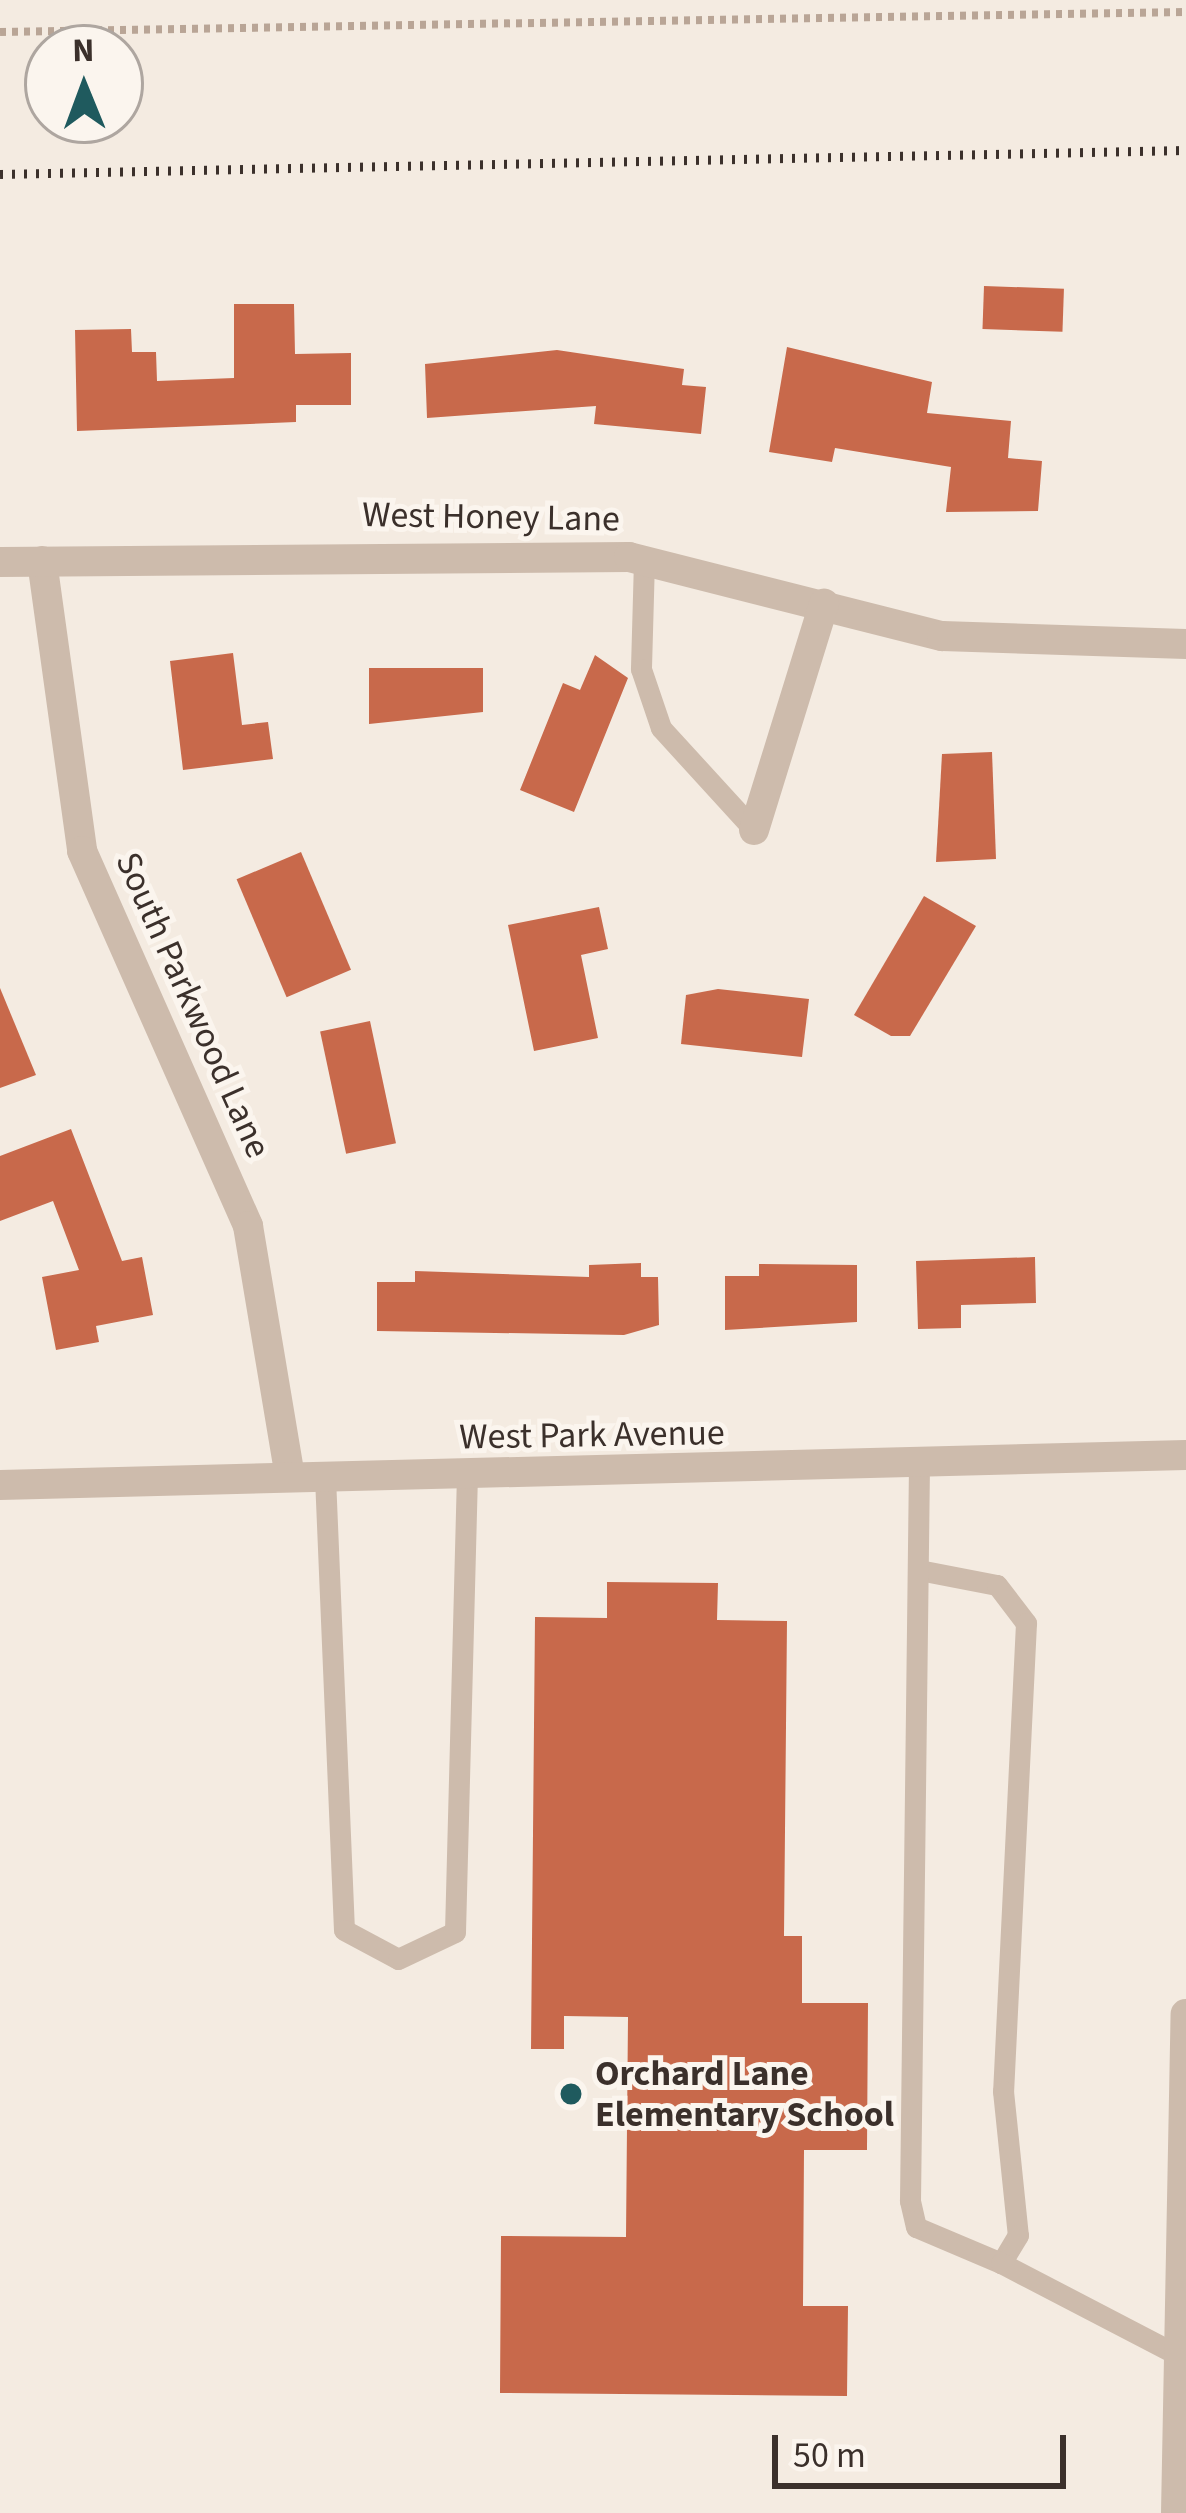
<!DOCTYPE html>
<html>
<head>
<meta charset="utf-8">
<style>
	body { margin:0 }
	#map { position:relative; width:1186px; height:2513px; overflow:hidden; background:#f4ebe1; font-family:"Source Sans 3",sans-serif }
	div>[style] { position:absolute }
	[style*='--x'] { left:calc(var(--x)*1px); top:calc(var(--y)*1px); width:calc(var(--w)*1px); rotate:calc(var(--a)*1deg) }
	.building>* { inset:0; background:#c8694b; transform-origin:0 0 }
	.path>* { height:8px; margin-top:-4px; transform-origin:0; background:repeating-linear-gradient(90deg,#b9a596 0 6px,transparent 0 12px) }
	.service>* { height:21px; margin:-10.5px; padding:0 10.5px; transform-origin:10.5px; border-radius:10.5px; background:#cdbbac }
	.minor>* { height:30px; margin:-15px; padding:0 15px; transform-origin:15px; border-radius:15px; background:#cdbbac }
	.tertiary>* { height:30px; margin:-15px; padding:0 15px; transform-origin:15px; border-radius:15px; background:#cdbbac }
	.rail>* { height:9px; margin-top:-4.5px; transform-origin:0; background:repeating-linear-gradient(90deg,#3b302b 0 3px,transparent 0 12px) }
	.dots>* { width:33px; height:33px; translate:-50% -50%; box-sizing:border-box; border:6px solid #fbf5ee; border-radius:50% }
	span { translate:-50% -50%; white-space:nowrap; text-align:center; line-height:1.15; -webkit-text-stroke:10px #fbf5ee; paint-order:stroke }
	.street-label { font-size:36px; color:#3b302b }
	.poi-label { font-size:36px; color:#3b302b; font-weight:700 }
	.left { translate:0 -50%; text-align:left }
	.north { position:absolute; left:24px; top:24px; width:120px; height:120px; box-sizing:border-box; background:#fbf5ee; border:3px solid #aea6a0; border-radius:50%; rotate:359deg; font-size:33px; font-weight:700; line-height:48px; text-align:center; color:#3b302b }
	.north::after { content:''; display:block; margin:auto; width:42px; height:54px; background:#1f5a5e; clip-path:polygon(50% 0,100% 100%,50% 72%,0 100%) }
	.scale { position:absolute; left:772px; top:2435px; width:294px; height:54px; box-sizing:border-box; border:6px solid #3b302b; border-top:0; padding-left:15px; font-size:36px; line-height:42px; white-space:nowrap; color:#3b302b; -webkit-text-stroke:9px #fbf5ee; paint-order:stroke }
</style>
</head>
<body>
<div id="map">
	<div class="building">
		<i style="left:984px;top:286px;width:80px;height:43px;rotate:2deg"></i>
		<i style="clip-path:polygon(234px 304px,294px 304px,295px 354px,351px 353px,351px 405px,296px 405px,296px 422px,77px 431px,75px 330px,131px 329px,132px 352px,156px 352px,157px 381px,234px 378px)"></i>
		<i style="clip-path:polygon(787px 347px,932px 382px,927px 413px,1011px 421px,1008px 458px,1042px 461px,1038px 511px,946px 512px,951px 467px,835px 448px,832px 462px,769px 452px)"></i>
		<i style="clip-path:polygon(557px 350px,684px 369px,682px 385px,706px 387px,701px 434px,594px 424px,596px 406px,427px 418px,425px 364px)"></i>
		<i style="clip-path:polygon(233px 653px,242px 725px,268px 722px,273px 759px,183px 770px,170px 661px)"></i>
		<i style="clip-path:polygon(595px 655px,628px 678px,574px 812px,520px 790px,563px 683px,580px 690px)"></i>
		<i style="clip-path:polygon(369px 668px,483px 668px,483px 712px,369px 724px)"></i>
		<i style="clip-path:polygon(992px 752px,996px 859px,936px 862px,942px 754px)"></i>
		<i style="left:301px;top:852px;width:128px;height:70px;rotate:67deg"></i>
		<i style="clip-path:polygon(924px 896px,976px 926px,910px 1036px,891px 1036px,854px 1015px)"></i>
		<i style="clip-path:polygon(599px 907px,608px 949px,581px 955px,598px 1038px,534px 1051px,508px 925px)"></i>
		<i style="clip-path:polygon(0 988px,36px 1075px,0 1088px)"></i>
		<i style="clip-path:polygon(718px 989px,809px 999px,802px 1057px,681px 1044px,686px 995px)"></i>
		<i style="left:370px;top:1021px;width:125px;height:51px;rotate:78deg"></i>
		<i style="clip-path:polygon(71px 1129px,122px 1261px,142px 1257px,153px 1315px,96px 1326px,99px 1342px,56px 1350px,42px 1277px,79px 1270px,53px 1201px,0 1221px,0 1156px)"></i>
		<i style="clip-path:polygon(1035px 1257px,1036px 1303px,961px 1305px,961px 1328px,918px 1329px,916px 1261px)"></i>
		<i style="clip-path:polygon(641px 1263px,641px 1277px,658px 1277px,659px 1325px,624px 1335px,377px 1331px,377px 1282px,415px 1282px,415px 1271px,589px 1277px,589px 1265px)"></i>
		<i style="clip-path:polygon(759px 1264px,857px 1265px,857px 1322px,725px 1330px,725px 1276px,759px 1276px)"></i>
		<i style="clip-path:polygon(607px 1582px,718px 1583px,717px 1620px,787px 1621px,784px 1936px,802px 1936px,802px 2003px,868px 2003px,867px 2150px,804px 2150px,803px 2306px,848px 2306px,847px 2396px,500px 2393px,501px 2236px,626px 2237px,628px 2017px,564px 2016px,564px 2049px,531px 2049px,535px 1617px,607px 1618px)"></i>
	</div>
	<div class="path">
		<i style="--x:0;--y:32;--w:1186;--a:-0.97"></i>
	</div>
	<div class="service">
		<i style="--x:644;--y:560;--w:109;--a:91.6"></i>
		<i style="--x:641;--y:669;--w:62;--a:71.3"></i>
		<i style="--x:661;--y:728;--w:138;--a:47.6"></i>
		<i style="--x:325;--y:1477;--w:453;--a:87.6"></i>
		<i style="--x:344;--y:1930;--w:61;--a:28.2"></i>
		<i style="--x:398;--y:1959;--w:63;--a:-25.3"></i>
		<i style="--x:455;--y:1932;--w:455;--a:-88.5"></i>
		<i style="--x:919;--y:1570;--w:79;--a:10.9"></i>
		<i style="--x:997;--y:1585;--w:48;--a:52.7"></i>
		<i style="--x:1026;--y:1623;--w:469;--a:92.8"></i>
		<i style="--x:1003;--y:2091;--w:145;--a:84.1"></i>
		<i style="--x:1018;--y:2235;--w:33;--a:121"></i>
		<i style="--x:1001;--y:2263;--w:92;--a:-157"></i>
		<i style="--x:916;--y:2227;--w:27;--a:-103"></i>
		<i style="--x:910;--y:2201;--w:736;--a:-89.3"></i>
		<i style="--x:1001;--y:2263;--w:202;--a:27.5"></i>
	</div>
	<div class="minor">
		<i style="--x:42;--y:561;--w:293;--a:82.1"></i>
		<i style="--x:82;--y:851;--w:410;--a:66.1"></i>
		<i style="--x:248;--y:1226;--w:254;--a:80.5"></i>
		<i style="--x:0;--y:562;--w:629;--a:-0.46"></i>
		<i style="--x:629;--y:557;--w:323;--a:14.2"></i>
		<i style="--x:942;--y:636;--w:244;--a:1.9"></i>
		<i style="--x:754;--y:830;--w:237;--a:-72.8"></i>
		<i style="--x:0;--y:1485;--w:1186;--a:-1.45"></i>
	</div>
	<div class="tertiary">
		<i style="--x:1176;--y:2513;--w:499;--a:-88.9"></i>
	</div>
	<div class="rail">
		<i style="--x:0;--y:174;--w:1186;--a:-1.16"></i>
	</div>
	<div class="dots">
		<i style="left:571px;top:2094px;background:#1f5a5e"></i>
	</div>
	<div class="street-label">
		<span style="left:491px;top:517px;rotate:1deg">West Honey Lane</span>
		<span style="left:193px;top:1005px;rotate:66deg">South Parkwood Lane</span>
		<span style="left:592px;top:1435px;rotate:-1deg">West Park Avenue</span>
	</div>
	<div class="poi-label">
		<span class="left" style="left:595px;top:2094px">Orchard Lane<br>Elementary School</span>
	</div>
	<div class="north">N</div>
	<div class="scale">50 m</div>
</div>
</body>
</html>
